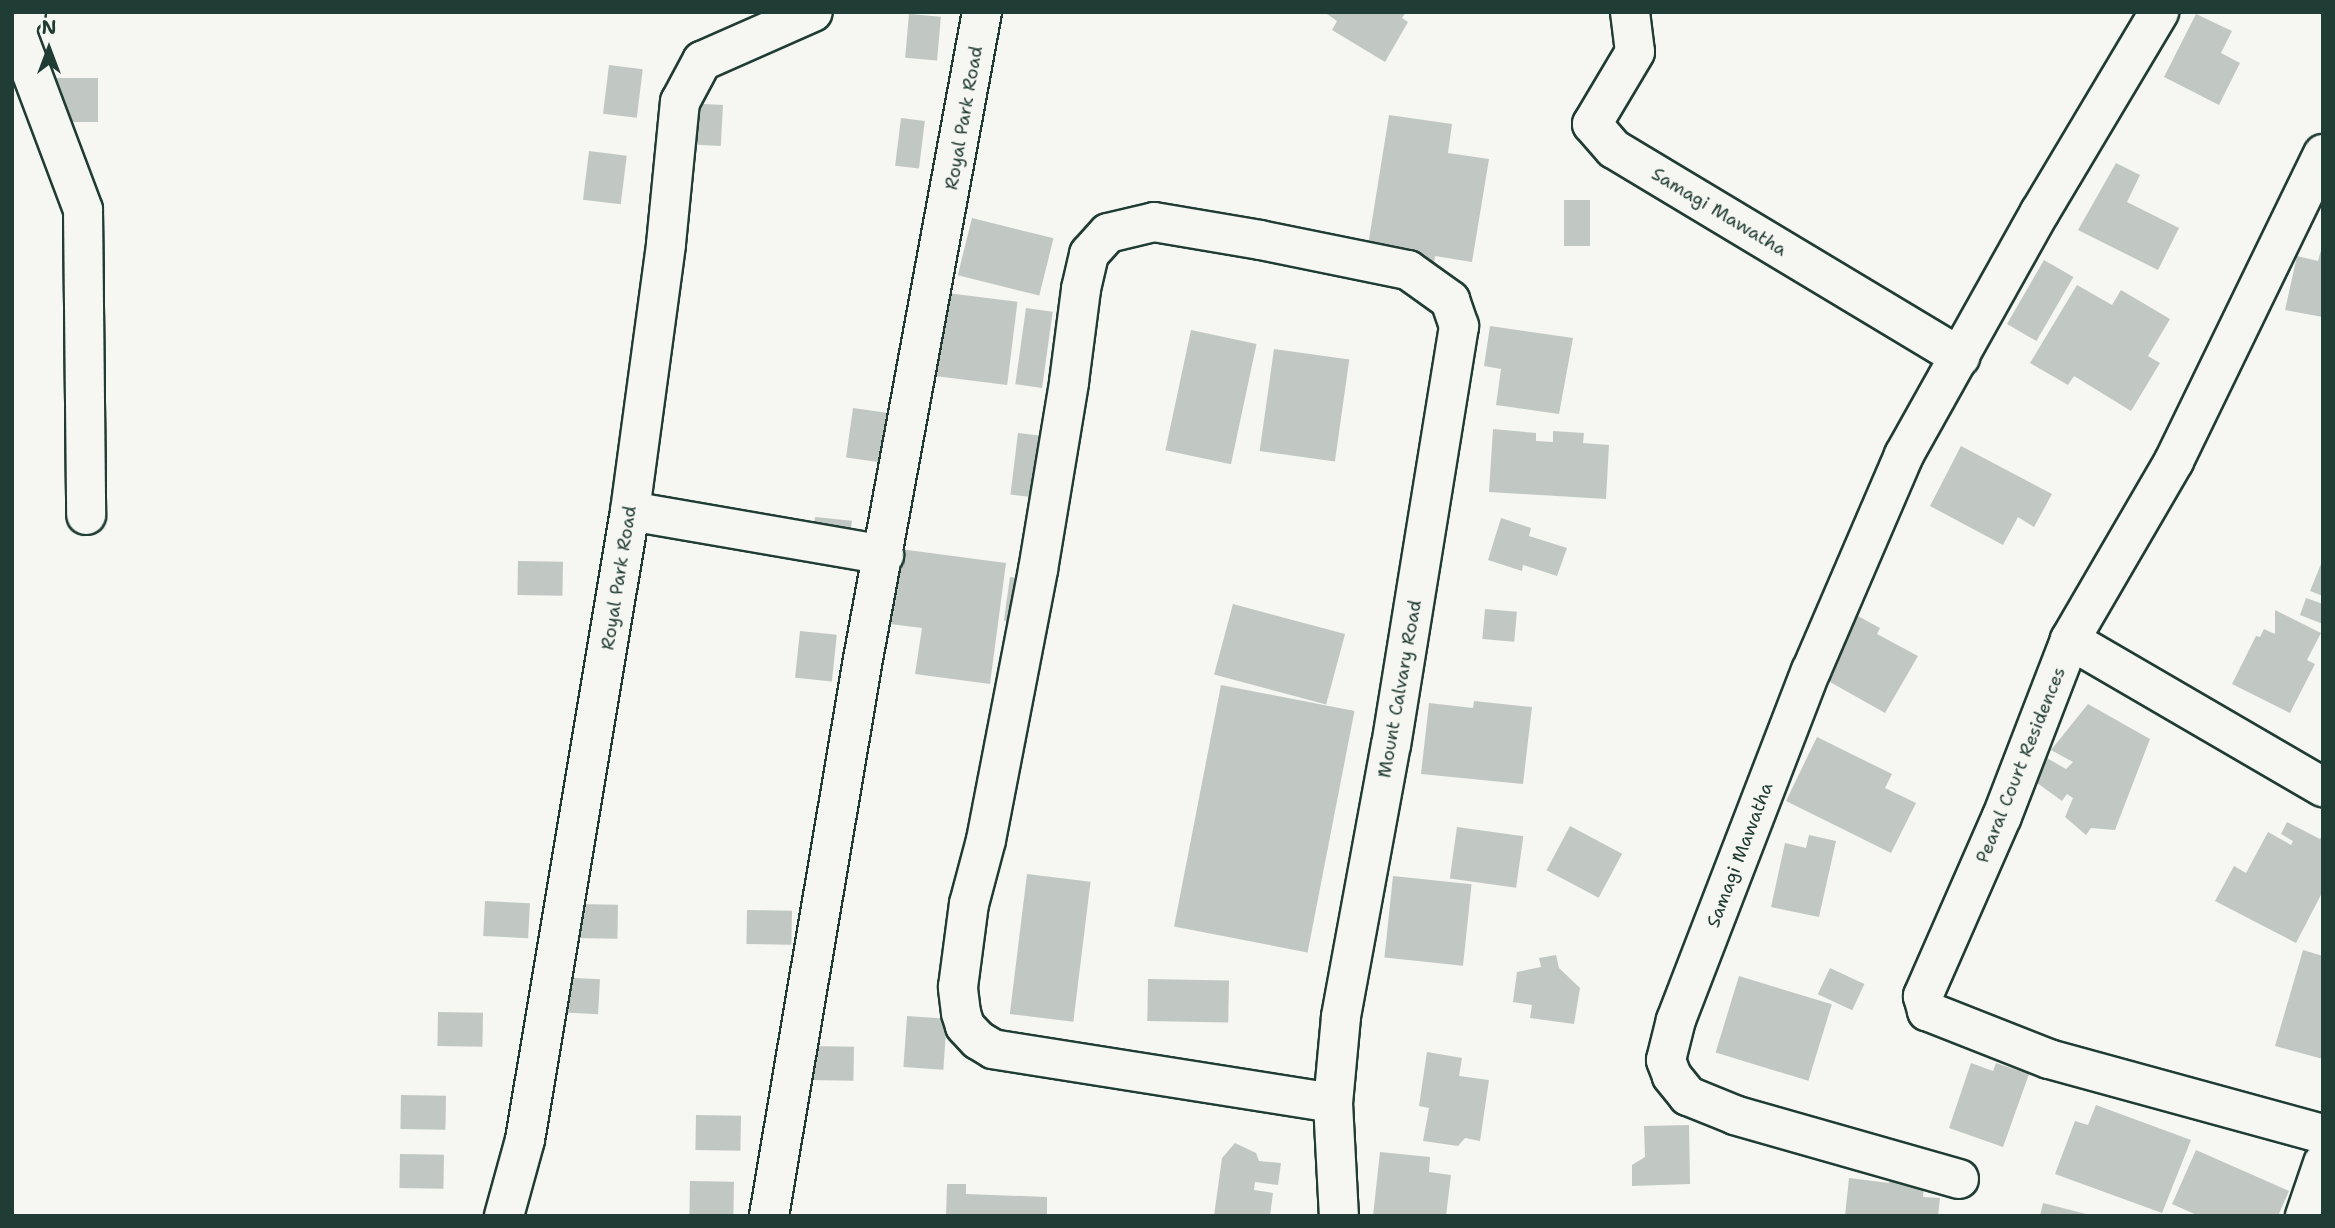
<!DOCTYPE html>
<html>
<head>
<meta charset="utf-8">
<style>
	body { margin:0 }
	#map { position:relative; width:2335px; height:1228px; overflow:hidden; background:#f6f6f2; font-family:"Shantell Sans",sans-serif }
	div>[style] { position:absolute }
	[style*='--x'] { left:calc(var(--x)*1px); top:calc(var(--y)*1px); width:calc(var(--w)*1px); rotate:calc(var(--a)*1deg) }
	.building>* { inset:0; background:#c1c8c3; transform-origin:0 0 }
	.roads { filter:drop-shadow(2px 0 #1f3d34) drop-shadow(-2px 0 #1f3d34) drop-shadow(0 2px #1f3d34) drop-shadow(0 -2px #1f3d34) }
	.minor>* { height:38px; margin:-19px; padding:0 19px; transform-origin:19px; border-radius:19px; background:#f6f6f2 }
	span { translate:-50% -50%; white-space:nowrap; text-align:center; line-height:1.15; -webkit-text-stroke:5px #f6f6f2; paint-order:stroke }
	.street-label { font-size:18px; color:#1f3d34 }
	.frame { position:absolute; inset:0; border:14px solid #1f3d34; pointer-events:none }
	.north { position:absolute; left:14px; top:14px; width:70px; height:70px; -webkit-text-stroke:5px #f6f6f2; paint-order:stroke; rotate:0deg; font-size:19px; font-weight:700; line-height:28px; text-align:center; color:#1f3d34 }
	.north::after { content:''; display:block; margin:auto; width:24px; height:32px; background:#1f3d34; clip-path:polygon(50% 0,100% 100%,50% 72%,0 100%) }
</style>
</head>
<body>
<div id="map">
	<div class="building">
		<i style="clip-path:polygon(1324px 12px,1406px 12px,1402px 18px,1408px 22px,1385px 62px,1332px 30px,1337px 21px)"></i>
		<i style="left:909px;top:14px;width:32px;height:44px;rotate:5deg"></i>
		<i style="clip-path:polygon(2196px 14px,2232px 31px,2221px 53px,2240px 63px,2219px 105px,2164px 77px)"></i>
		<i style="left:609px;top:65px;width:34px;height:49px;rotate:7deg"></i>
		<i style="left:98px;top:78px;width:44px;height:42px;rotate:90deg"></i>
		<i style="left:685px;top:103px;width:38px;height:41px;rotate:3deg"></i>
		<i style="clip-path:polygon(1389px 115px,1452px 124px,1448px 153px,1489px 159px,1472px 262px,1435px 256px,1433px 269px,1366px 258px)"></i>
		<i style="left:901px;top:118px;width:24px;height:48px;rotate:7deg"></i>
		<i style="left:589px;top:151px;width:38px;height:49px;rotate:7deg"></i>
		<i style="clip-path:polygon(2116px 163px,2140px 175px,2127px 202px,2179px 228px,2158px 270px,2078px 230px)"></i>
		<i style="left:1564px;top:200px;width:26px;height:46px"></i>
		<i style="left:972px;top:218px;width:84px;height:59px;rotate:14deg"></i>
		<i style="clip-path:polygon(2322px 247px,2323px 317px,2285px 310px,2297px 256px,2318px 261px)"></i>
		<i style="left:2044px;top:260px;width:34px;height:74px;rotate:30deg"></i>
		<i style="clip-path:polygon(2077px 285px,2112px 305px,2121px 290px,2170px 319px,2148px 356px,2160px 363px,2131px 411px,2074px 376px,2068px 385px,2030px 363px)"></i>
		<i style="left:947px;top:293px;width:71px;height:84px;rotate:7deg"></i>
		<i style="left:1026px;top:308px;width:27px;height:77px;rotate:8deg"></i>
		<i style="clip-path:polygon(1490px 326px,1573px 338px,1559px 414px,1496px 405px,1501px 369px,1484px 366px)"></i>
		<i style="left:1191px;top:330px;width:67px;height:123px;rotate:12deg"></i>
		<i style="left:1274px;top:349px;width:76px;height:103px;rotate:8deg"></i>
		<i style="left:853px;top:408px;width:34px;height:50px;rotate:8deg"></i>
		<i style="clip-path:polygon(1493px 429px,1536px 433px,1536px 441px,1553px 442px,1553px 431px,1584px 433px,1583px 443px,1609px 445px,1606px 499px,1489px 492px)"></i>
		<i style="left:1018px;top:433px;width:35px;height:62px;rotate:7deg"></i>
		<i style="clip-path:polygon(1961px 446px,2052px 494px,2034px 527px,2018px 517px,2003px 545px,1930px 506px)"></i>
		<i style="left:815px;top:517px;width:37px;height:46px;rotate:6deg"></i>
		<i style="clip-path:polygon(1501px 518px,1531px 528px,1529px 536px,1567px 548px,1557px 576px,1523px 565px,1522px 571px,1488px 560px)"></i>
		<i style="clip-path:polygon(900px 549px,1006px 563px,990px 684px,915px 674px,922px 628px,890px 624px)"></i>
		<i style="clip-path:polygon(2323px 559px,2323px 596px,2310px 591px)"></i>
		<i style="left:518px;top:561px;width:45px;height:34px;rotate:1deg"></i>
		<i style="left:1010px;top:577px;width:21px;height:44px;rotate:8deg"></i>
		<i style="clip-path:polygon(2306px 598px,2323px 604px,2323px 624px,2300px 615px)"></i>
		<i style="left:1233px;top:604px;width:116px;height:73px;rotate:15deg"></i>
		<i style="left:1485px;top:609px;width:32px;height:30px;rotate:5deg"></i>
		<i style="clip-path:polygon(2275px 610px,2321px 633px,2307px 660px,2315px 664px,2290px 713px,2232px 684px,2256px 636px,2260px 637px,2264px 629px,2275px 634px)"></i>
		<i style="clip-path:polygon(1858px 616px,1880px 628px,1877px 634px,1918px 656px,1885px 713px,1823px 678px)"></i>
		<i style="left:800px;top:631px;width:37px;height:47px;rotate:6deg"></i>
		<i style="left:1221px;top:685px;width:136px;height:246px;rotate:11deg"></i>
		<i style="clip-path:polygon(1474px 701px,1532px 707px,1523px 784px,1421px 774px,1429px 703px,1473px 708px)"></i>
		<i style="clip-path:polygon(2088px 704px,2150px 739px,2115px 830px,2091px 828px,2086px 835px,2065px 817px,2073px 798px,2067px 794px,2062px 801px,2033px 780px,2045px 757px,2066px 769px,2073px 762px,2051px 750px)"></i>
		<i style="clip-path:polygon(1817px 737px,1892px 774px,1885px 788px,1916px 803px,1891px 853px,1786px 801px)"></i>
		<i style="clip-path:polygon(2287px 822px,2320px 839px,2323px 834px,2323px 891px,2296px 943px,2215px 901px,2234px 866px,2246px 873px,2268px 832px,2291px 845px,2293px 841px,2281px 834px)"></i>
		<i style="left:1570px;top:826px;width:59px;height:50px;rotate:28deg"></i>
		<i style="left:1457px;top:827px;width:67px;height:52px;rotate:8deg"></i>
		<i style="clip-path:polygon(1809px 835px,1836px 841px,1819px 917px,1771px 907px,1785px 843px,1806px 848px)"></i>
		<i style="left:1027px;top:874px;width:64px;height:141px;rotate:7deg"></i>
		<i style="left:1393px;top:876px;width:79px;height:82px;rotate:6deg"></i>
		<i style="left:485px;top:901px;width:45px;height:35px;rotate:3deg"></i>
		<i style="left:574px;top:904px;width:44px;height:34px;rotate:1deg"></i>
		<i style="left:747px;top:910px;width:45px;height:34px;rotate:1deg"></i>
		<i style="clip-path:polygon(2303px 950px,2323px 956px,2323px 1059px,2275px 1046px)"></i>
		<i style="clip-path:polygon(1556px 955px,1559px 968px,1580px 988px,1574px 1024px,1530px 1018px,1532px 1005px,1513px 1002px,1517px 972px,1541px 967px,1539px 958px)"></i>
		<i style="left:1830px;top:968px;width:38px;height:29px;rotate:25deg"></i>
		<i style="left:1739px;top:976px;width:97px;height:80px;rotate:17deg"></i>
		<i style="left:556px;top:977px;width:44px;height:35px;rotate:3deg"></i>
		<i style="left:1148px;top:979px;width:81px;height:42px;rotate:1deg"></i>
		<i style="left:438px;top:1012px;width:45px;height:34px;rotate:1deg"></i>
		<i style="left:907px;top:1016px;width:40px;height:51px;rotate:4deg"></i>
		<i style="left:809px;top:1046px;width:45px;height:34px;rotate:1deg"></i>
		<i style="clip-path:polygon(1427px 1052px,1462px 1058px,1459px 1076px,1489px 1080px,1480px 1141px,1465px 1138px,1458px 1146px,1423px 1141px,1429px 1108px,1419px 1106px)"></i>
		<i style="clip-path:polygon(1971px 1063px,1993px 1071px,1996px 1063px,2029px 1074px,2003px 1147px,1949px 1128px)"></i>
		<i style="left:401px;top:1095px;width:45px;height:34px;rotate:1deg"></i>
		<i style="clip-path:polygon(2096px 1105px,2191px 1140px,2162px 1213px,2055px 1174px,2075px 1121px,2088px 1125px)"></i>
		<i style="left:696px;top:1115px;width:45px;height:35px;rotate:1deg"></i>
		<i style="clip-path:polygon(1689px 1125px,1690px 1184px,1632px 1186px,1632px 1165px,1645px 1157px,1644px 1126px)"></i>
		<i style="clip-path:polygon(1235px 1143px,1256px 1153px,1259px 1161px,1281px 1163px,1278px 1185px,1255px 1182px,1254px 1190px,1273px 1193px,1270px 1216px,1214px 1216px,1222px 1158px)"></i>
		<i style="clip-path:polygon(2196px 1150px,2289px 1191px,2278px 1216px,2199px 1216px,2172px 1204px)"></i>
		<i style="clip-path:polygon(1380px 1152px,1430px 1157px,1429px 1172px,1451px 1175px,1446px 1216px,1373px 1216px)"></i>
		<i style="left:400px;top:1154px;width:44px;height:34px;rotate:1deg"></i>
		<i style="clip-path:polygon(1891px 1170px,1925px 1174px,1923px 1197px,1940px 1198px,1938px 1216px,1845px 1216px,1849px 1178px,1889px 1183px)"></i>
		<i style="left:690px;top:1181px;width:44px;height:35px;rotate:1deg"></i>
		<i style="clip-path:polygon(947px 1184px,966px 1184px,966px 1194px,1047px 1197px,1047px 1216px,946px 1216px)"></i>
		<i style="clip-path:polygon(2043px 1203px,2090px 1215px,2090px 1216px,2040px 1216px)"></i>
	</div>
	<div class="roads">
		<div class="minor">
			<i style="--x:26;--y:12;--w:7;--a:153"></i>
			<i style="--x:20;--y:15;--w:19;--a:99"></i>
			<i style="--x:17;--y:34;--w:188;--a:69.4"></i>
			<i style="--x:83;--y:210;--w:305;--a:89.4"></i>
			<i style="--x:1630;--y:12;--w:40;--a:82.9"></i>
			<i style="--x:1635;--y:52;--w:84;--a:120.8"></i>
			<i style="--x:1592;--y:124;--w:33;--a:49"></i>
			<i style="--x:1614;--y:149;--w:404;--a:31"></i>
			<i style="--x:2323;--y:154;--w:341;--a:115.9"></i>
			<i style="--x:2174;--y:461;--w:207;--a:120.2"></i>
			<i style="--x:2070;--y:640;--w:189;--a:111.1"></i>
			<i style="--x:2002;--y:816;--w:197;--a:113.7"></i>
			<i style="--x:1923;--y:996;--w:16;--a:75"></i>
			<i style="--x:1927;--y:1011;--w:131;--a:21.5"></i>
			<i style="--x:2049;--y:1059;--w:284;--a:15.3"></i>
			<i style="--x:630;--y:511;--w:258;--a:9.8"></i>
			<i style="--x:2070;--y:640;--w:293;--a:30.2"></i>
			<i style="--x:1333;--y:1103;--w:344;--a:-171"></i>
			<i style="--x:993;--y:1049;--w:17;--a:-149"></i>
			<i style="--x:978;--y:1040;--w:19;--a:-133"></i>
			<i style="--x:965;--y:1026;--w:14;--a:-107"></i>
			<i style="--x:961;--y:1013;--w:26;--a:-97"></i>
			<i style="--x:958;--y:987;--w:84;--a:-82.5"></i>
			<i style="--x:969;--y:904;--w:66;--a:-75.1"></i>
			<i style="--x:986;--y:840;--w:275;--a:-79.1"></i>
			<i style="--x:1038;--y:570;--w:191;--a:-80.6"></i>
			<i style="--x:1069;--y:382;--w:94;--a:-82.6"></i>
			<i style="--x:1081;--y:289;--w:36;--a:-77"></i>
			<i style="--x:1089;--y:254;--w:28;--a:-48"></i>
			<i style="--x:1108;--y:233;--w:47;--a:-13.4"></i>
			<i style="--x:1154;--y:222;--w:108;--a:9.6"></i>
			<i style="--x:1260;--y:240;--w:151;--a:11.5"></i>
			<i style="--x:1408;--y:270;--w:52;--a:35.5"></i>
			<i style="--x:1450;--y:300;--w:28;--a:71"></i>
			<i style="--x:1459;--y:326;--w:423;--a:99.2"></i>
			<i style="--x:1391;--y:744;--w:278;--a:100.4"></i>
			<i style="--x:1341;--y:1017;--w:86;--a:95.3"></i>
			<i style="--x:1333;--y:1103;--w:113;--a:87"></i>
			<i style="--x:1959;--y:1179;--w:233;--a:-164.1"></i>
			<i style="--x:1735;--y:1115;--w:51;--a:-158"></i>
			<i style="--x:1688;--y:1096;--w:26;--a:-129"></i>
			<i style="--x:1672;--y:1076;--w:17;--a:-111"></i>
			<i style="--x:1666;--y:1060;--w:41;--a:-76"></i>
			<i style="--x:1676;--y:1020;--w:374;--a:-68.9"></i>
			<i style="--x:1811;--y:671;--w:235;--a:-66.7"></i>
			<i style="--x:1904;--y:455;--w:278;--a:-60.8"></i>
			<i style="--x:2040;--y:212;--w:233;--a:-59.2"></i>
			<i style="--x:504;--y:1216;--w:79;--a:-74.6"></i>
			<i style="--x:525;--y:1140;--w:638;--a:-80.52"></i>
			<i style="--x:630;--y:511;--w:269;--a:-82.3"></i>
			<i style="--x:666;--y:244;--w:143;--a:-84.4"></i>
			<i style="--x:680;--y:102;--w:47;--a:-61.8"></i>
			<i style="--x:702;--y:61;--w:121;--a:-23.8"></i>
			<i style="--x:769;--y:1216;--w:565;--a:-80.42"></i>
			<i style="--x:863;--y:659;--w:658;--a:-79.58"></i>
			<i style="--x:2305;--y:1216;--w:56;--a:-71.2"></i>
		</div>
	</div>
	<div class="street-label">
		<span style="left:964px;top:118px;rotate:-80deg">Royal Park Road</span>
		<span style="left:1719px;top:212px;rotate:31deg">Samagi Mawatha</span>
		<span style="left:619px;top:578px;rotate:-81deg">Royal Park Road</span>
		<span style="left:1400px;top:689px;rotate:-80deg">Mount Calvary Road</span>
		<span style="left:2021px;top:765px;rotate:-68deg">Pearal Court Residences</span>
		<span style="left:1740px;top:855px;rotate:-69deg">Samagi Mawatha</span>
	</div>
	<div class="frame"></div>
	<div class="north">N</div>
</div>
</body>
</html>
